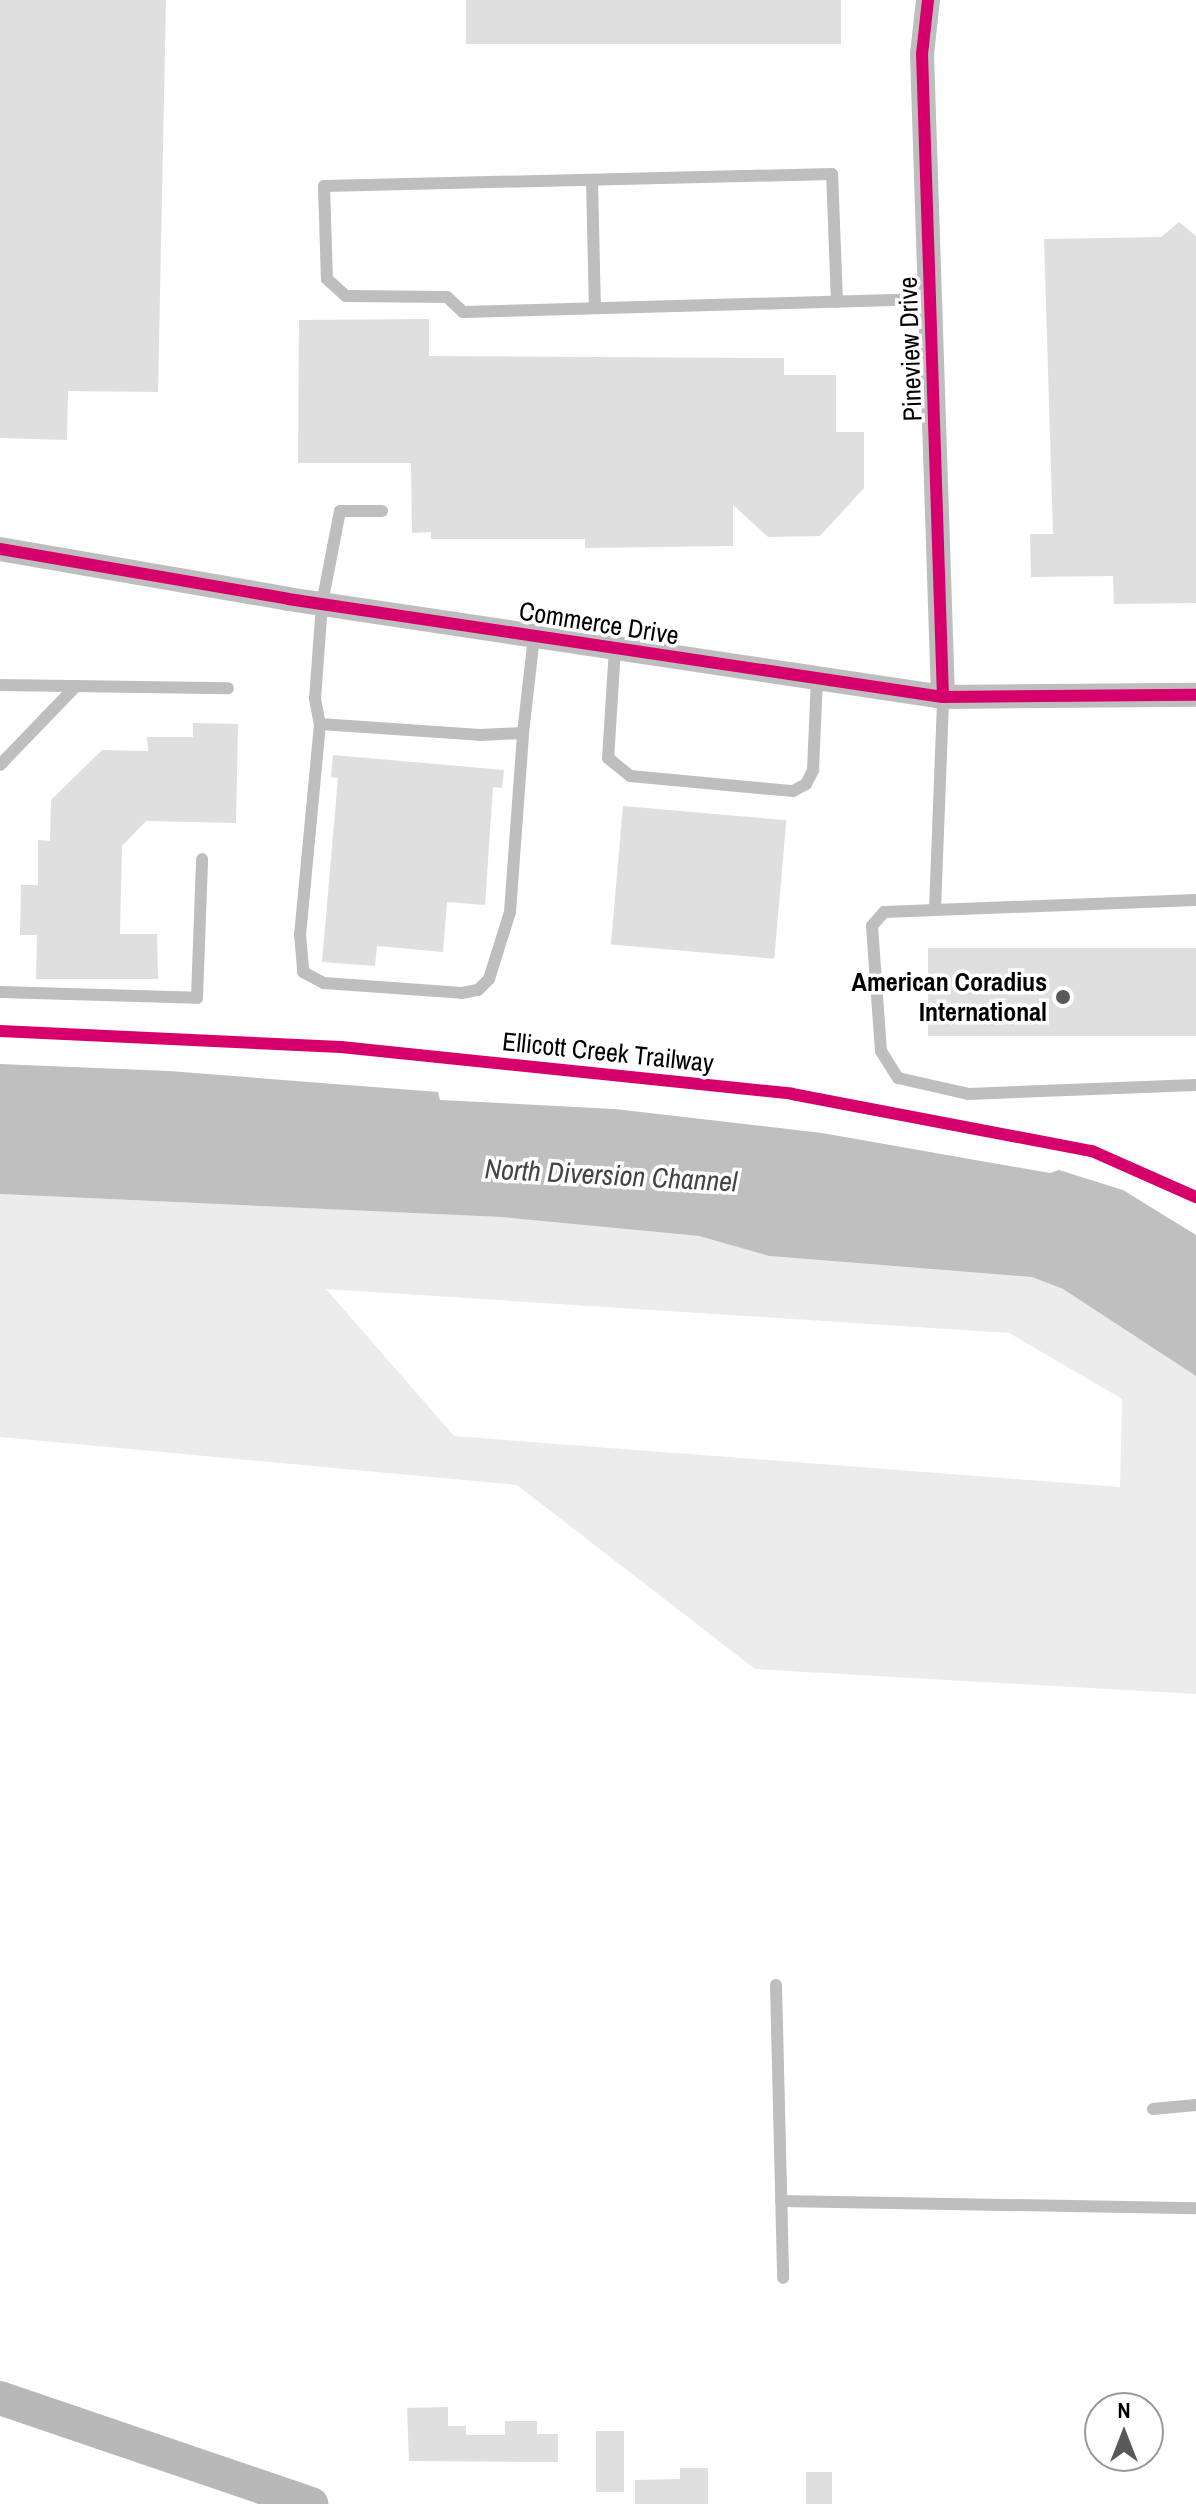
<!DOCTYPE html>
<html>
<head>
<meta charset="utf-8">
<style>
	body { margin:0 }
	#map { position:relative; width:1196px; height:2504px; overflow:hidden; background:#fff; font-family:"Archivo Narrow",sans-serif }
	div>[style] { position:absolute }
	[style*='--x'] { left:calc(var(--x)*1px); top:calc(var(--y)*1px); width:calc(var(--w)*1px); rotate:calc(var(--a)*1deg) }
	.green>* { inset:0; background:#ececec }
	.water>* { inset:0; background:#bfbfbf }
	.building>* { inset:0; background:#dfdfdf; transform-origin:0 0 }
	.lane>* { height:12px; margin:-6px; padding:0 6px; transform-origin:6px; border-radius:6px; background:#bebebe }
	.street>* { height:24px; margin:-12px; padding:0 12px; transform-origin:12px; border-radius:12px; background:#bebebe }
	.secondary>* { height:34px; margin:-17px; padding:0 17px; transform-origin:17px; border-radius:17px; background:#b8b8b8 }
	.cycleway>* { height:12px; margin:-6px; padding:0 6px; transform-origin:6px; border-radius:6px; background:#d6006c }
	.dots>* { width:22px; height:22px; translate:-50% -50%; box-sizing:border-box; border:4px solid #fff; border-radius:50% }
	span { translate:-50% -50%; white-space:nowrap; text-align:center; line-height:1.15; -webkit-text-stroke:7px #fff; paint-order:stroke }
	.street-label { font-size:26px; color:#000 }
	.poi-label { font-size:26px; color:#000; font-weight:700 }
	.right { translate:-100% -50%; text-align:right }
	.water-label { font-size:28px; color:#444; font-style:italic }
	.north { position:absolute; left:1084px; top:2392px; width:80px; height:80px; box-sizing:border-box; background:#fff; border:2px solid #999; border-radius:50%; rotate:0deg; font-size:22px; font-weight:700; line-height:32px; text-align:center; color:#000 }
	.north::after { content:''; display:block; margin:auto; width:28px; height:36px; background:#595959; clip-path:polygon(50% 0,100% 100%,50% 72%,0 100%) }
</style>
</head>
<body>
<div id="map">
	<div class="green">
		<i style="clip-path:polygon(evenodd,0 1194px,501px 1217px,699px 1236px,769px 1256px,1032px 1277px,1063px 1289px,1196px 1376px,1196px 1694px,755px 1669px,517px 1485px,0 1437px,0 1194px,326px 1289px,1009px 1333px,1122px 1399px,1120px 1487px,454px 1436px,326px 1289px)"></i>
	</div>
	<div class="water">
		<i style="clip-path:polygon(0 1064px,169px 1071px,438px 1092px,440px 1100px,615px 1109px,822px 1133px,1050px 1173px,1059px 1170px,1123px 1190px,1196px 1235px,1196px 1376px,1063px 1289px,1032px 1277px,769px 1256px,699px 1236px,501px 1217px,0 1194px)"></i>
	</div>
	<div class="building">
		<i style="clip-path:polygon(0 0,166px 0,158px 392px,68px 391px,67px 440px,0 438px)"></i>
		<i style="left:466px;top:0;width:375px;height:44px"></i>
		<i style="clip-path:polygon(1179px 222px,1196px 236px,1196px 603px,1114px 604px,1113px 576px,1031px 577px,1030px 534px,1053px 534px,1044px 239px,1161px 237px)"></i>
		<i style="clip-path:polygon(429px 319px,429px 356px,784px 358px,784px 375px,836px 375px,836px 432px,864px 432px,864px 488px,820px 536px,768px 537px,733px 505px,733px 546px,585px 548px,585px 539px,431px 539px,431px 532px,412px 533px,411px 463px,298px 463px,299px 320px)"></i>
		<i style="clip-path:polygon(193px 723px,238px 724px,236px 823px,146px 821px,122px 846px,120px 934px,157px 934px,158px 979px,36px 979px,37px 935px,20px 935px,21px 885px,38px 885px,38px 840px,50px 841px,51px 800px,102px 750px,148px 751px,147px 737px,193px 737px)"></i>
		<i style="clip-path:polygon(333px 755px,504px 770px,502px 788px,493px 787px,485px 905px,447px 902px,443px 952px,377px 946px,375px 966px,322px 962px,338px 778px,331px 777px)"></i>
		<i style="left:623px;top:806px;width:164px;height:139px;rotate:5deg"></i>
		<i style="left:1196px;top:948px;width:88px;height:268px;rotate:90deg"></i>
		<i style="clip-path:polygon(448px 2407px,448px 2426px,466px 2426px,466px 2435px,505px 2435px,505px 2421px,537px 2421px,537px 2434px,558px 2434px,558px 2462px,409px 2461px,407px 2408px)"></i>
		<i style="left:596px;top:2431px;width:28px;height:61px"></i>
		<i style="clip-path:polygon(680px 2468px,708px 2468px,708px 2504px,635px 2504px,635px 2480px,680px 2479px)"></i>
		<i style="left:806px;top:2472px;width:26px;height:32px"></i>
	</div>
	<div class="lane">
		<i style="--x:592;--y:180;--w:128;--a:88.7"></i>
		<i style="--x:837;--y:302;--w:128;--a:-92.2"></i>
		<i style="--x:832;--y:174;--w:508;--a:178.65"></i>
		<i style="--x:324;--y:186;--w:93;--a:88.2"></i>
		<i style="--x:327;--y:279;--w:25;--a:42"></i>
		<i style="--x:346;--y:296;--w:101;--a:0.6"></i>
		<i style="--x:447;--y:297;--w:22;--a:43"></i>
		<i style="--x:463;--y:312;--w:467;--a:-1.6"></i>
		<i style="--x:382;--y:511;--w:42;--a:180"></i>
		<i style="--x:340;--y:511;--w:95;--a:101"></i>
		<i style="--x:322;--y:604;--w:95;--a:94.2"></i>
		<i style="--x:315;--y:699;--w:25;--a:79"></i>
		<i style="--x:320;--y:724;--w:160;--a:3.9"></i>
		<i style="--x:480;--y:735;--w:43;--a:-2.7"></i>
		<i style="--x:523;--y:733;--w:98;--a:-83.5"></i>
		<i style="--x:615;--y:648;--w:110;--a:93.6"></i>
		<i style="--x:608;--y:758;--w:28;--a:39"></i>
		<i style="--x:630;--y:776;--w:164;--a:5.3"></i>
		<i style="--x:793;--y:791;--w:15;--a:-28"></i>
		<i style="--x:806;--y:784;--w:16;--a:-63"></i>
		<i style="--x:813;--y:770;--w:92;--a:-87.5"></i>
		<i style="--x:0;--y:685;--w:228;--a:0.8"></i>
		<i style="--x:320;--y:724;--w:211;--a:95.4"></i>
		<i style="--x:300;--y:934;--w:38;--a:85"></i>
		<i style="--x:303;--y:972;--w:24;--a:28"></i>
		<i style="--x:324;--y:983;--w:138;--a:4.1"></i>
		<i style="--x:462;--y:993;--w:16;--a:-11"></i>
		<i style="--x:478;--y:990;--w:16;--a:-45"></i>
		<i style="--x:489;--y:979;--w:70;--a:-72.6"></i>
		<i style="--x:510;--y:912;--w:179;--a:-85.8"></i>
		<i style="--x:0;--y:765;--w:110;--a:-46.1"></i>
		<i style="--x:1196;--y:900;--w:312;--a:177.8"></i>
		<i style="--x:884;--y:912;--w:18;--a:131"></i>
		<i style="--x:872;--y:926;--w:125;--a:85.9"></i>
		<i style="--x:881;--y:1051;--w:32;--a:58"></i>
		<i style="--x:898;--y:1078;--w:73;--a:12.7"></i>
		<i style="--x:969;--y:1094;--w:227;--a:-2.3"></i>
		<i style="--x:935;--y:910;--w:213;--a:-87.8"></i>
		<i style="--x:0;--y:992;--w:197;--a:1.7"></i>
		<i style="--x:197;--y:998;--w:139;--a:-87.9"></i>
		<i style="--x:776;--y:1985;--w:293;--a:88.6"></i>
		<i style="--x:1153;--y:2109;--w:43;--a:-5.3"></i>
		<i style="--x:781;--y:2201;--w:415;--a:1"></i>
	</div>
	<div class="street">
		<i style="--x:928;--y:0;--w:54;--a:96.3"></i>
		<i style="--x:922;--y:54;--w:643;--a:88.13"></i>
		<i style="--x:0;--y:549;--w:292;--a:9.8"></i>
		<i style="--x:288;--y:599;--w:662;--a:8.51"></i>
		<i style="--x:943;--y:697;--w:253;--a:-0.5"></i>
	</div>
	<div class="secondary">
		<i style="--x:0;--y:2398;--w:329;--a:18.8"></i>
	</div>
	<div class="cycleway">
		<i style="--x:928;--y:0;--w:54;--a:96.3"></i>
		<i style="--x:922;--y:54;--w:643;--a:88.13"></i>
		<i style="--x:0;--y:549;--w:292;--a:9.8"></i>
		<i style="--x:288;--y:599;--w:662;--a:8.51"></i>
		<i style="--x:943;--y:697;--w:253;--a:-0.5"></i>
		<i style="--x:0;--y:1031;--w:341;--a:2.7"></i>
		<i style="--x:341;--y:1047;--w:453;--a:5.9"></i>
		<i style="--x:792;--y:1094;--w:305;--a:10.8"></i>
		<i style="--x:1092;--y:1151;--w:114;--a:23.9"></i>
	</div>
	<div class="dots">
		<i style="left:1063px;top:997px;background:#595959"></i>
	</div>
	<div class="street-label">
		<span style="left:910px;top:349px;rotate:-92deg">Pineview Drive</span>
		<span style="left:599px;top:623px;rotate:9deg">Commerce Drive</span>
		<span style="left:608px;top:1052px;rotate:6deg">Ellicott Creek Trailway</span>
	</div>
	<div class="poi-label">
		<span class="right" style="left:1047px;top:997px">American Coradius<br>International</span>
	</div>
	<div class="water-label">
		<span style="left:611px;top:1175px;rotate:3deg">North Diversion Channel</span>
	</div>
	<div class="north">N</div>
</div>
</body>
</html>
